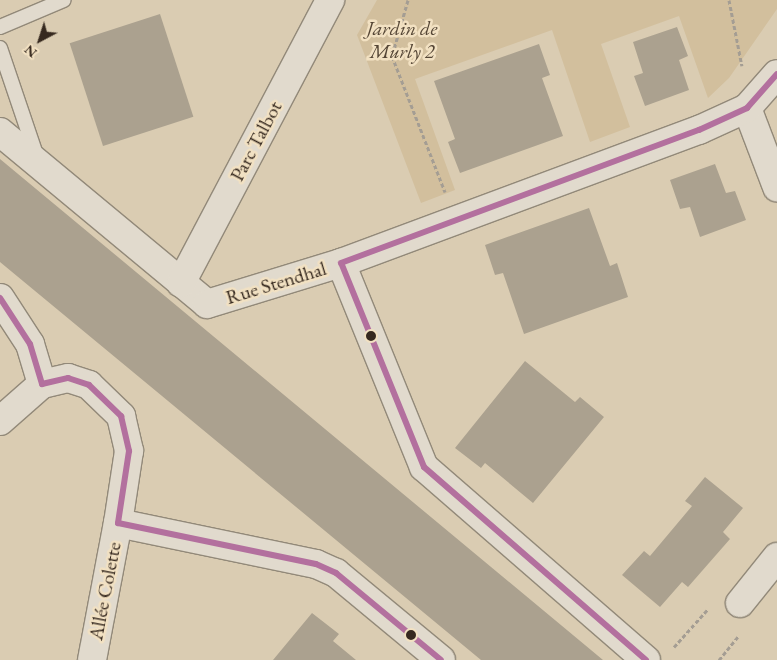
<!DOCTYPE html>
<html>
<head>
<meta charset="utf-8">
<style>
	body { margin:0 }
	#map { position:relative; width:777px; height:660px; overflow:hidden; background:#daccb2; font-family:"EB Garamond",serif }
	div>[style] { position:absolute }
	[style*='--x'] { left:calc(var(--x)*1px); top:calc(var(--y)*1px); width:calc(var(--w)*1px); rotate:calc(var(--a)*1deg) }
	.green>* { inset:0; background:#d2bf9d }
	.building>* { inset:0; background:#aba18f; transform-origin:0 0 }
	.path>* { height:3px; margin-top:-1.5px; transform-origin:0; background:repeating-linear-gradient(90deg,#a49d93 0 4px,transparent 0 6.5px) }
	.roads { filter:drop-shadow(1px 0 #928979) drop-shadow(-1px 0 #928979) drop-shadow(0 1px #928979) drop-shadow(0 -1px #928979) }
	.lane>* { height:14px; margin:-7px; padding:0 7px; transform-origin:7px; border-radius:7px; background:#e1dacd }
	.street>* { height:28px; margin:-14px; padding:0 14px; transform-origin:14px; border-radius:14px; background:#e1dacd }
	.bus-1>* { height:6px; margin:-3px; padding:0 3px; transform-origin:3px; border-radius:3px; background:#b3709e }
	.dots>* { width:14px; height:14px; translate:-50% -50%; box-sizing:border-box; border:2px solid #f2e1c2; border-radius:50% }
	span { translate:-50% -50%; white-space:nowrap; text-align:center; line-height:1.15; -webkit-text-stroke:5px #f2e1c2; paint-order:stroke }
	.park-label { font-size:20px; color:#544535; font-style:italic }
	.street-label { font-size:20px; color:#36291f }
	.north { position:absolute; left:15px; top:15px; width:50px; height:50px; -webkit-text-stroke:4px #f2e1c2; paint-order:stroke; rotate:220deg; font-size:14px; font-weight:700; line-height:20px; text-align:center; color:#36291f }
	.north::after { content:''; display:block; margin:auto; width:18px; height:22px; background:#36291f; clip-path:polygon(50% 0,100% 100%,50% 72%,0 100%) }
</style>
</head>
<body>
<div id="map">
	<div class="green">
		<i style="clip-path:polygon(377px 0,777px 0,777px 9px,729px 78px,708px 98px,679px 16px,601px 44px,630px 127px,590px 142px,552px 30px,415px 79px,455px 190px,421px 203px,357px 35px)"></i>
	</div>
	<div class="building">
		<i style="left:160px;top:14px;width:108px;height:95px;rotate:72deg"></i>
		<i style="clip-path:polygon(677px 27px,688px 56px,679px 60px,689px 90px,645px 106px,634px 76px,643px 73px,633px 42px)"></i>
		<i style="clip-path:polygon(539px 44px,550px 75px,542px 78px,563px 136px,460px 173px,448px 142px,455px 139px,434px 81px)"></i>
		<i style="clip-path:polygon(0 159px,603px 660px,481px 660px,81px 329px,0 262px)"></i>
		<i style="clip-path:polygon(715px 164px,726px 193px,735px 191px,746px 220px,700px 237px,690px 207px,680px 209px,670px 180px)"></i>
		<i style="clip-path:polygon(589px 208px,610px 266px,617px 263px,628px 297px,524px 334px,503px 273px,495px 275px,485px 245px)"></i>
		<i style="clip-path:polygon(525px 361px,575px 402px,580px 397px,604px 417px,533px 503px,485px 463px,481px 468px,455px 448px)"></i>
		<i style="clip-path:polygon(705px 477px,743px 508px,723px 532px,730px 539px,688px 587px,682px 582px,660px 607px,622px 575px,644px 551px,650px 556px,692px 506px,685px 501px)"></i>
		<i style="clip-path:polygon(312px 613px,339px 634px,333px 641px,356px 660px,273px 660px)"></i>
	</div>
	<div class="path">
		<i style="--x:408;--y:0;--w:58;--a:105.9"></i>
		<i style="--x:392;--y:56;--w:146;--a:68.7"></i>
		<i style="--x:729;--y:0;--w:67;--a:78.9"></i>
		<i style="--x:674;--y:647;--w:51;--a:-48.2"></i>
		<i style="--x:719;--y:660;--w:32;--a:-51"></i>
	</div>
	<div class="roads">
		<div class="lane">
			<i style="--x:0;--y:27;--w:69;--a:-22.9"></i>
			<i style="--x:0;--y:48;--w:115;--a:71.3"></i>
		</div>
		<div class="street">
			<i style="--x:747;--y:108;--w:85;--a:69.2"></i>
			<i style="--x:0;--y:132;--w:269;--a:39.7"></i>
			<i style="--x:207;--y:304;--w:140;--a:-17"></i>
			<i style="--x:341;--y:263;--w:382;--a:-20.4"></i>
			<i style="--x:699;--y:130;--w:53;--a:-24.6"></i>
			<i style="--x:747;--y:108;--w:45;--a:-48.6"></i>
			<i style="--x:341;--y:263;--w:220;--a:67.9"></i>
			<i style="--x:424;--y:467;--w:294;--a:41"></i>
			<i style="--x:181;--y:283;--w:320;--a:-62.2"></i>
			<i style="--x:0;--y:298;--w:55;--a:56.9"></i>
			<i style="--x:30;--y:344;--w:42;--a:73.3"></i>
			<i style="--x:42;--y:384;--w:27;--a:-13"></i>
			<i style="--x:68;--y:378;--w:22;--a:18"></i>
			<i style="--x:89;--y:385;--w:45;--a:44.1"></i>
			<i style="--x:121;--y:416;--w:36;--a:77"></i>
			<i style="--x:129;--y:451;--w:73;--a:98.7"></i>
			<i style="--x:118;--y:523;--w:202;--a:11.7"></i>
			<i style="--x:316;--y:564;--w:22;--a:24"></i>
			<i style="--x:336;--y:573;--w:136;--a:39.6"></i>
			<i style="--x:0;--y:421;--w:56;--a:-41.4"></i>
			<i style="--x:740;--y:603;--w:59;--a:-51.2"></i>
			<i style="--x:92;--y:660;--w:139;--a:-79.3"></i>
		</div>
	</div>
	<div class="bus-1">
		<i style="--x:0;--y:298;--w:55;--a:56.9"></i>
		<i style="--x:30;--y:344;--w:42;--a:73.3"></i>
		<i style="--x:42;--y:384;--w:27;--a:-13"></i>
		<i style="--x:68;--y:378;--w:22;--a:18"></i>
		<i style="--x:89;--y:385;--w:45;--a:44.1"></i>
		<i style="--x:121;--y:416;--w:36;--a:77"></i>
		<i style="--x:129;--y:451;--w:73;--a:98.7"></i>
		<i style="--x:118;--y:523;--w:202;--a:11.7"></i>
		<i style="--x:316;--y:564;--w:22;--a:24"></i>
		<i style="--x:336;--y:573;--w:136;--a:39.6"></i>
		<i style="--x:646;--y:660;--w:294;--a:-139"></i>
		<i style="--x:424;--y:467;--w:220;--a:-112.1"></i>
		<i style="--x:341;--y:263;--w:382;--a:-20.4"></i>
		<i style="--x:699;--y:130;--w:53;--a:-24.6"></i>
		<i style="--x:747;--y:108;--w:45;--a:-48.6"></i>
	</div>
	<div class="dots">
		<i style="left:371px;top:336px;background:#36291f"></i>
		<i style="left:411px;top:635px;background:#36291f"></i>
	</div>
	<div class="park-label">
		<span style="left:402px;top:40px">Jardin de<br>Murly 2</span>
	</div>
	<div class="street-label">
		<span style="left:256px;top:141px;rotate:-62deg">Parc Talbot</span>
		<span style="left:276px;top:283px;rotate:-17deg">Rue Stendhal</span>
		<span style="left:105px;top:591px;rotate:-79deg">Allée Colette</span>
	</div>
	<div class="north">N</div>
</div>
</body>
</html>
